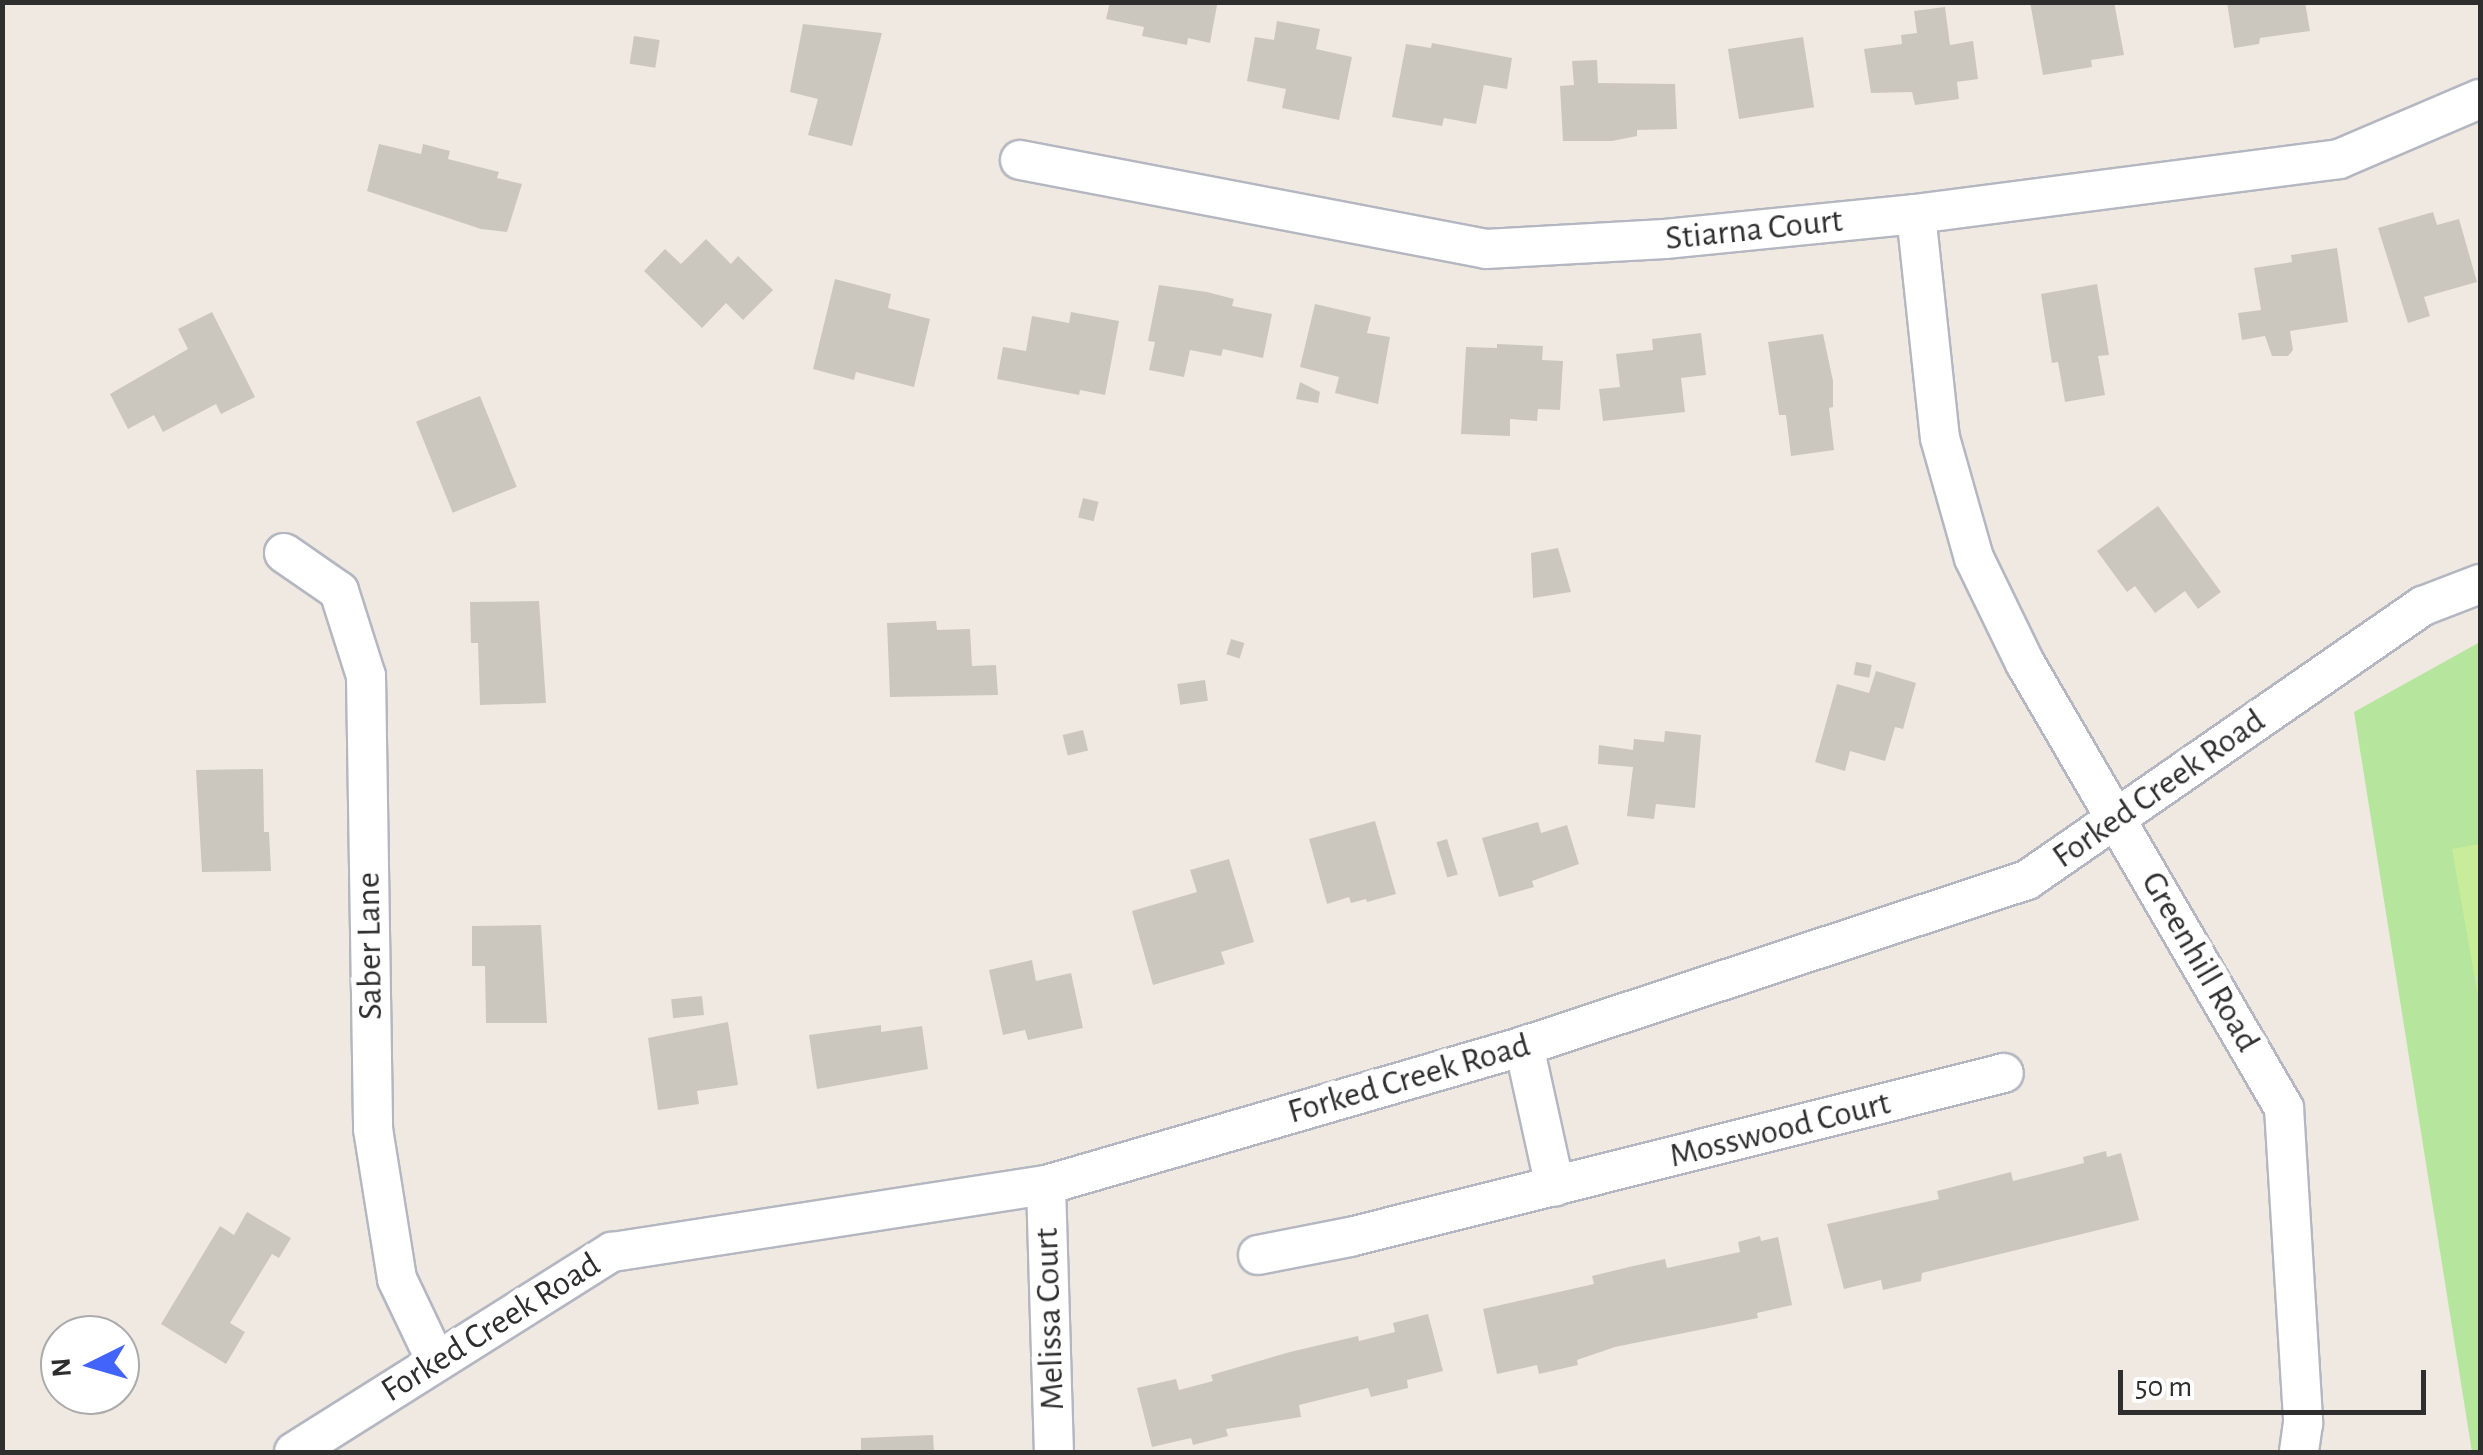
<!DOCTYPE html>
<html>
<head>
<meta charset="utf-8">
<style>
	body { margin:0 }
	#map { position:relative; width:2483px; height:1455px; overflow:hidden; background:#efe9e1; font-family:"Alegreya Sans",sans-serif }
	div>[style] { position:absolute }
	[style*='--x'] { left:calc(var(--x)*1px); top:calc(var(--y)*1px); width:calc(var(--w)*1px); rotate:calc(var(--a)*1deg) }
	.green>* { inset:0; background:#b6e59e }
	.pitch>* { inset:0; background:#c9ec9a }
	.building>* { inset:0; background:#cbc7bf; transform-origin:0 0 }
	.roads { filter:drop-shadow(2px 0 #b4b7c1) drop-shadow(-2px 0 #b4b7c1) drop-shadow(0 2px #b4b7c1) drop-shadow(0 -2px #b4b7c1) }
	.minor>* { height:38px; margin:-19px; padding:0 19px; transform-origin:19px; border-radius:19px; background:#fff }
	span { translate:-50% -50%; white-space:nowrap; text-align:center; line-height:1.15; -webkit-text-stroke:10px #fff; paint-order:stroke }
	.street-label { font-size:35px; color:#2e2e2e }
	.frame { position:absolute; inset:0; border:5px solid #2e2e2e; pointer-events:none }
	.north { position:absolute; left:40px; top:1315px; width:100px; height:100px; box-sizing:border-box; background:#fff; border:2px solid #ababab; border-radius:50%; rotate:265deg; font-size:28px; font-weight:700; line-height:40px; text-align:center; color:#2e2e2e }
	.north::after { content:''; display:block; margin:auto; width:35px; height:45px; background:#4264fb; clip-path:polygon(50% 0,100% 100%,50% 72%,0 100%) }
	.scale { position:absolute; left:2118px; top:1370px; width:308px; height:45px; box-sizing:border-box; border:5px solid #2e2e2e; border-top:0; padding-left:12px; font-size:30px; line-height:35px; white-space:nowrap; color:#2e2e2e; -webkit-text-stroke:8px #fff; paint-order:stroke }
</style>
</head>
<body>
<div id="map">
	<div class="green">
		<i style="clip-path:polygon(2480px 642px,2480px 1452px,2472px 1452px,2354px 712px)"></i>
	</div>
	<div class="pitch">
		<i style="clip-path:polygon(2480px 844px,2480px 1007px,2452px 849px)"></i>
	</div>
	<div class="building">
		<i style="clip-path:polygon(1110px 2px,1217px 5px,1210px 43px,1188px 38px,1187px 45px,1142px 36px,1144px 27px,1106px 19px)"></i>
		<i style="clip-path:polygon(2030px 2px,2114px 2px,2124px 55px,2091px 60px,2092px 67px,2043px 75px)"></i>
		<i style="clip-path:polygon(2227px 2px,2305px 2px,2310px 31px,2260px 38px,2259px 44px,2234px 48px)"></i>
		<i style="clip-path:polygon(1945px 7px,1950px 45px,1973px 41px,1978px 79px,1957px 82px,1959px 99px,1952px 100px,1915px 105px,1912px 92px,1871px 93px,1864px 49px,1902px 44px,1901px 35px,1917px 33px,1914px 11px)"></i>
		<i style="clip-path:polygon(1277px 21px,1320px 29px,1316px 49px,1352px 57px,1339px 120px,1282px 108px,1286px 89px,1247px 81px,1255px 37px,1274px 40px)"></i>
		<i style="clip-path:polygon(803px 24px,882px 33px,852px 146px,808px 135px,818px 99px,790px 92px)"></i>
		<i style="left:634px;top:36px;width:26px;height:28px;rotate:9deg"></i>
		<i style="left:1803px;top:37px;width:71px;height:76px;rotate:81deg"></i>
		<i style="clip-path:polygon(1432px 43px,1512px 58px,1507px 89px,1484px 85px,1476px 124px,1444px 118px,1442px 126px,1392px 117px,1406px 44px,1431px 48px)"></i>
		<i style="clip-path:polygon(1597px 60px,1598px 83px,1675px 84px,1677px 129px,1637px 130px,1637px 136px,1612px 141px,1563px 141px,1560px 86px,1574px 85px,1572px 61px)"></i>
		<i style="clip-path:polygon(379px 144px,421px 154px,423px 144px,450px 151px,448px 159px,499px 172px,497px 178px,522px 184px,507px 232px,481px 229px,367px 191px)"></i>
		<i style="clip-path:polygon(2433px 212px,2437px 225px,2459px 219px,2477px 282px,2424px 297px,2430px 316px,2408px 323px,2378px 228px)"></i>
		<i style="clip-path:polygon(706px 239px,731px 264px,738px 256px,773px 290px,743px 320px,726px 303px,702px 328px,644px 271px,665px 249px,681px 264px)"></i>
		<i style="clip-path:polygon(2337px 248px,2348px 322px,2290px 331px,2293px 350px,2288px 356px,2272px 356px,2265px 336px,2242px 340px,2238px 313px,2261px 310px,2254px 268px,2292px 262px,2291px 255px)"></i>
		<i style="clip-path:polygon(835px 279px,891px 294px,888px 308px,930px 319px,914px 387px,856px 372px,854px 380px,813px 369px)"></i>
		<i style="clip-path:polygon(2097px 284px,2109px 355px,2098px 356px,2105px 395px,2065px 402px,2058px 362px,2052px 363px,2041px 294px)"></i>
		<i style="clip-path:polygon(1159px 285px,1207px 292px,1234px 299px,1232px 306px,1272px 314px,1263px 358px,1223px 349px,1221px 356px,1190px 350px,1184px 377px,1149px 370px,1155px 342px,1148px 341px)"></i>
		<i style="clip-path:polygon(1315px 304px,1371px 317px,1367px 333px,1390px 337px,1378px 404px,1335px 393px,1339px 377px,1300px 367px)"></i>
		<i style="clip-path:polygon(212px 312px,255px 397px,221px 414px,216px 404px,163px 432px,154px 415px,128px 429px,110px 394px,188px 349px,178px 329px)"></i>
		<i style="clip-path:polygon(1071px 312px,1119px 321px,1105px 395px,1080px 390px,1079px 395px,997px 379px,1003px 347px,1026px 351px,1032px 316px,1069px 323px)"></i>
		<i style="clip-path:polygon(1701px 333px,1706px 375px,1681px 378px,1685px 412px,1603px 421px,1599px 389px,1620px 387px,1616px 354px,1653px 350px,1652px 339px)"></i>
		<i style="clip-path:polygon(1823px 334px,1833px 381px,1833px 407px,1829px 408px,1834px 450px,1791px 456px,1786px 415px,1779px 415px,1768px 342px)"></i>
		<i style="clip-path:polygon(1497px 344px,1543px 346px,1542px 360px,1563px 361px,1560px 410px,1538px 409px,1537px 421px,1510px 419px,1510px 436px,1461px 434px,1466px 347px,1497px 348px)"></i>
		<i style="clip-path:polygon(1300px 382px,1320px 392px,1318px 403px,1296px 399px)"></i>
		<i style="left:480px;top:396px;width:98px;height:69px;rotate:68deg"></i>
		<i style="left:1083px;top:498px;width:16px;height:20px;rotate:14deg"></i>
		<i style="clip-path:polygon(2158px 506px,2221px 592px,2198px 609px,2185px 591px,2155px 613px,2135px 586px,2127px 592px,2097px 551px)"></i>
		<i style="clip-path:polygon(1558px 548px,1571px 592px,1533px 598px,1531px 553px)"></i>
		<i style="clip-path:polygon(539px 601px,546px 703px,480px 705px,478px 643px,471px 643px,470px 602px)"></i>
		<i style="clip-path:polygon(936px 621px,937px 630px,970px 629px,972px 666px,996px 665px,998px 695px,890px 697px,887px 623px)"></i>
		<i style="left:1231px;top:639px;width:14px;height:16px;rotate:17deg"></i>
		<i style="left:1856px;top:662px;width:16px;height:13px;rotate:11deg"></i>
		<i style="clip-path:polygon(1876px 671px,1916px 683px,1903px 729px,1895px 727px,1885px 761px,1850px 751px,1845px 771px,1815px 762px,1837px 684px,1869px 693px)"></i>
		<i style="left:1205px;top:680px;width:21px;height:28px;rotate:82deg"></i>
		<i style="left:1083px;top:730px;width:21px;height:21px;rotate:76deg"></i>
		<i style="clip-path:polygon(1665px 731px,1701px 735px,1695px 808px,1656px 804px,1654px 819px,1627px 816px,1633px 767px,1598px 764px,1599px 745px,1633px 750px,1634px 739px,1664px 742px)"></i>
		<i style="clip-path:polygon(263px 769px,264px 832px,269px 832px,271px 871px,202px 872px,196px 770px)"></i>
		<i style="clip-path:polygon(1375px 821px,1396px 894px,1367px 902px,1366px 899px,1351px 903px,1349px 897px,1327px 904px,1309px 839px)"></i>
		<i style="clip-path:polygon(1538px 822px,1541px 833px,1567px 825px,1579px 864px,1532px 881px,1534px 887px,1499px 897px,1482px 838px)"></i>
		<i style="left:1447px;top:839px;width:37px;height:11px;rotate:73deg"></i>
		<i style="clip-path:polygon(1229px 859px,1254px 942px,1221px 952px,1225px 964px,1153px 985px,1132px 911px,1197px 892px,1190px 870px)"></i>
		<i style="clip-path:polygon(541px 925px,547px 1023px,486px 1023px,485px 966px,472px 966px,472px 926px)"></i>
		<i style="clip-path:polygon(1032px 960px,1036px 981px,1071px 973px,1083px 1028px,1028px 1040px,1025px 1030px,1003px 1035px,989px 970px)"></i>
		<i style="left:702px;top:996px;width:19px;height:31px;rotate:84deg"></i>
		<i style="clip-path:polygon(728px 1022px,738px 1085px,697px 1091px,699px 1104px,658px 1110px,648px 1038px)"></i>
		<i style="clip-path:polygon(881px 1025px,881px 1032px,922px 1026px,928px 1069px,817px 1089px,809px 1035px)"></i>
		<i style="clip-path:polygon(2106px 1151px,2107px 1157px,2121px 1153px,2139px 1220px,1922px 1273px,1921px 1281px,1883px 1290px,1881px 1280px,1844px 1289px,1827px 1224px,1939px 1199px,1937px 1191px,2011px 1172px,2013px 1181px,2076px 1165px,2084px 1163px,2083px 1157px)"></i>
		<i style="clip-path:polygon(247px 1212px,291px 1238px,279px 1258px,272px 1254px,230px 1323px,245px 1332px,226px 1364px,161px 1324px,220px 1226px,234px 1235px)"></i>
		<i style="clip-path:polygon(1760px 1236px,1761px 1241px,1778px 1237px,1792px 1305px,1757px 1313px,1758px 1318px,1615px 1347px,1577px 1360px,1578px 1365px,1539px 1374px,1537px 1365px,1497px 1374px,1483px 1309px,1594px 1284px,1592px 1276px,1629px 1267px,1665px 1259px,1667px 1268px,1740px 1252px,1738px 1242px)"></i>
		<i style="clip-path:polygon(1428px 1314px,1443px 1371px,1407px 1380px,1408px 1388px,1371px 1397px,1368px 1388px,1299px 1405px,1301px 1417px,1226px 1429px,1228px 1436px,1193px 1445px,1191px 1438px,1152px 1447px,1137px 1388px,1176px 1379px,1179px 1390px,1213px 1381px,1211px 1375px,1290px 1352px,1358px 1336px,1359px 1341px,1395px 1332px,1393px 1323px)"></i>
		<i style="clip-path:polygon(933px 1435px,934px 1452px,861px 1452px,861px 1438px)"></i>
	</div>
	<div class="roads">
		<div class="minor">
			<i style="--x:1020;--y:160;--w:474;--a:10.8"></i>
			<i style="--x:1486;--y:249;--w:179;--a:-3.2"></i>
			<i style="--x:1665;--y:239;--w:252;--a:-5.7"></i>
			<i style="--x:1916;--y:214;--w:427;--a:-7.4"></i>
			<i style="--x:2339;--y:159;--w:153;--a:-23.1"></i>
			<i style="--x:1916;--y:214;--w:225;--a:83.9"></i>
			<i style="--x:1940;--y:438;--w:125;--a:74.2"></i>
			<i style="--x:1974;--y:558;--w:117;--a:64.1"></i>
			<i style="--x:2025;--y:663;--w:515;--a:59.8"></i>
			<i style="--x:2284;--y:1108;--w:316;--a:86.5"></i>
			<i style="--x:2303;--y:1423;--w:29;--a:98"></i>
			<i style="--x:284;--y:553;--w:67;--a:34.6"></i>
			<i style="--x:339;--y:591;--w:89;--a:72.4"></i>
			<i style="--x:366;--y:676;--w:453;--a:89.1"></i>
			<i style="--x:373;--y:1129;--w:152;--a:80.9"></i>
			<i style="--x:397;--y:1279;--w:91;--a:64.6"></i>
			<i style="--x:1524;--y:1046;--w:144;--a:77.6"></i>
			<i style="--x:1046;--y:1185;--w:267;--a:88.3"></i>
			<i style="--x:1258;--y:1255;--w:94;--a:-11.1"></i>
			<i style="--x:1350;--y:1237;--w:674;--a:-14.08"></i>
			<i style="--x:294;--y:1452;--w:376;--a:-32.2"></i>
			<i style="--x:612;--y:1252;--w:439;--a:-8.8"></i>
			<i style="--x:1046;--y:1185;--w:498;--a:-16.2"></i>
			<i style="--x:1524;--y:1046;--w:530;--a:-18.26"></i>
			<i style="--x:2027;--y:880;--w:482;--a:-34.7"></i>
			<i style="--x:2423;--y:606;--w:61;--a:-21.1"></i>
		</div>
	</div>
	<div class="street-label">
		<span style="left:1754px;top:230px;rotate:-6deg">Stiarna Court</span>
		<span style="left:2159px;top:789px;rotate:-35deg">Forked Creek Road</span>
		<span style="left:370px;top:946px;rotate:-91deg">Saber Lane</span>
		<span style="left:2200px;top:962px;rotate:60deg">Greenhill Road</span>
		<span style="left:1409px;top:1079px;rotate:-16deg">Forked Creek Road</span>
		<span style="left:1780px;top:1130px;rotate:-14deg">Mosswood Court</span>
		<span style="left:1050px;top:1319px;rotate:-92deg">Melissa Court</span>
		<span style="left:491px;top:1328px;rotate:-32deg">Forked Creek Road</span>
	</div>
	<div class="frame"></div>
	<div class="north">N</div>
	<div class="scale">50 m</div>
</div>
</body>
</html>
